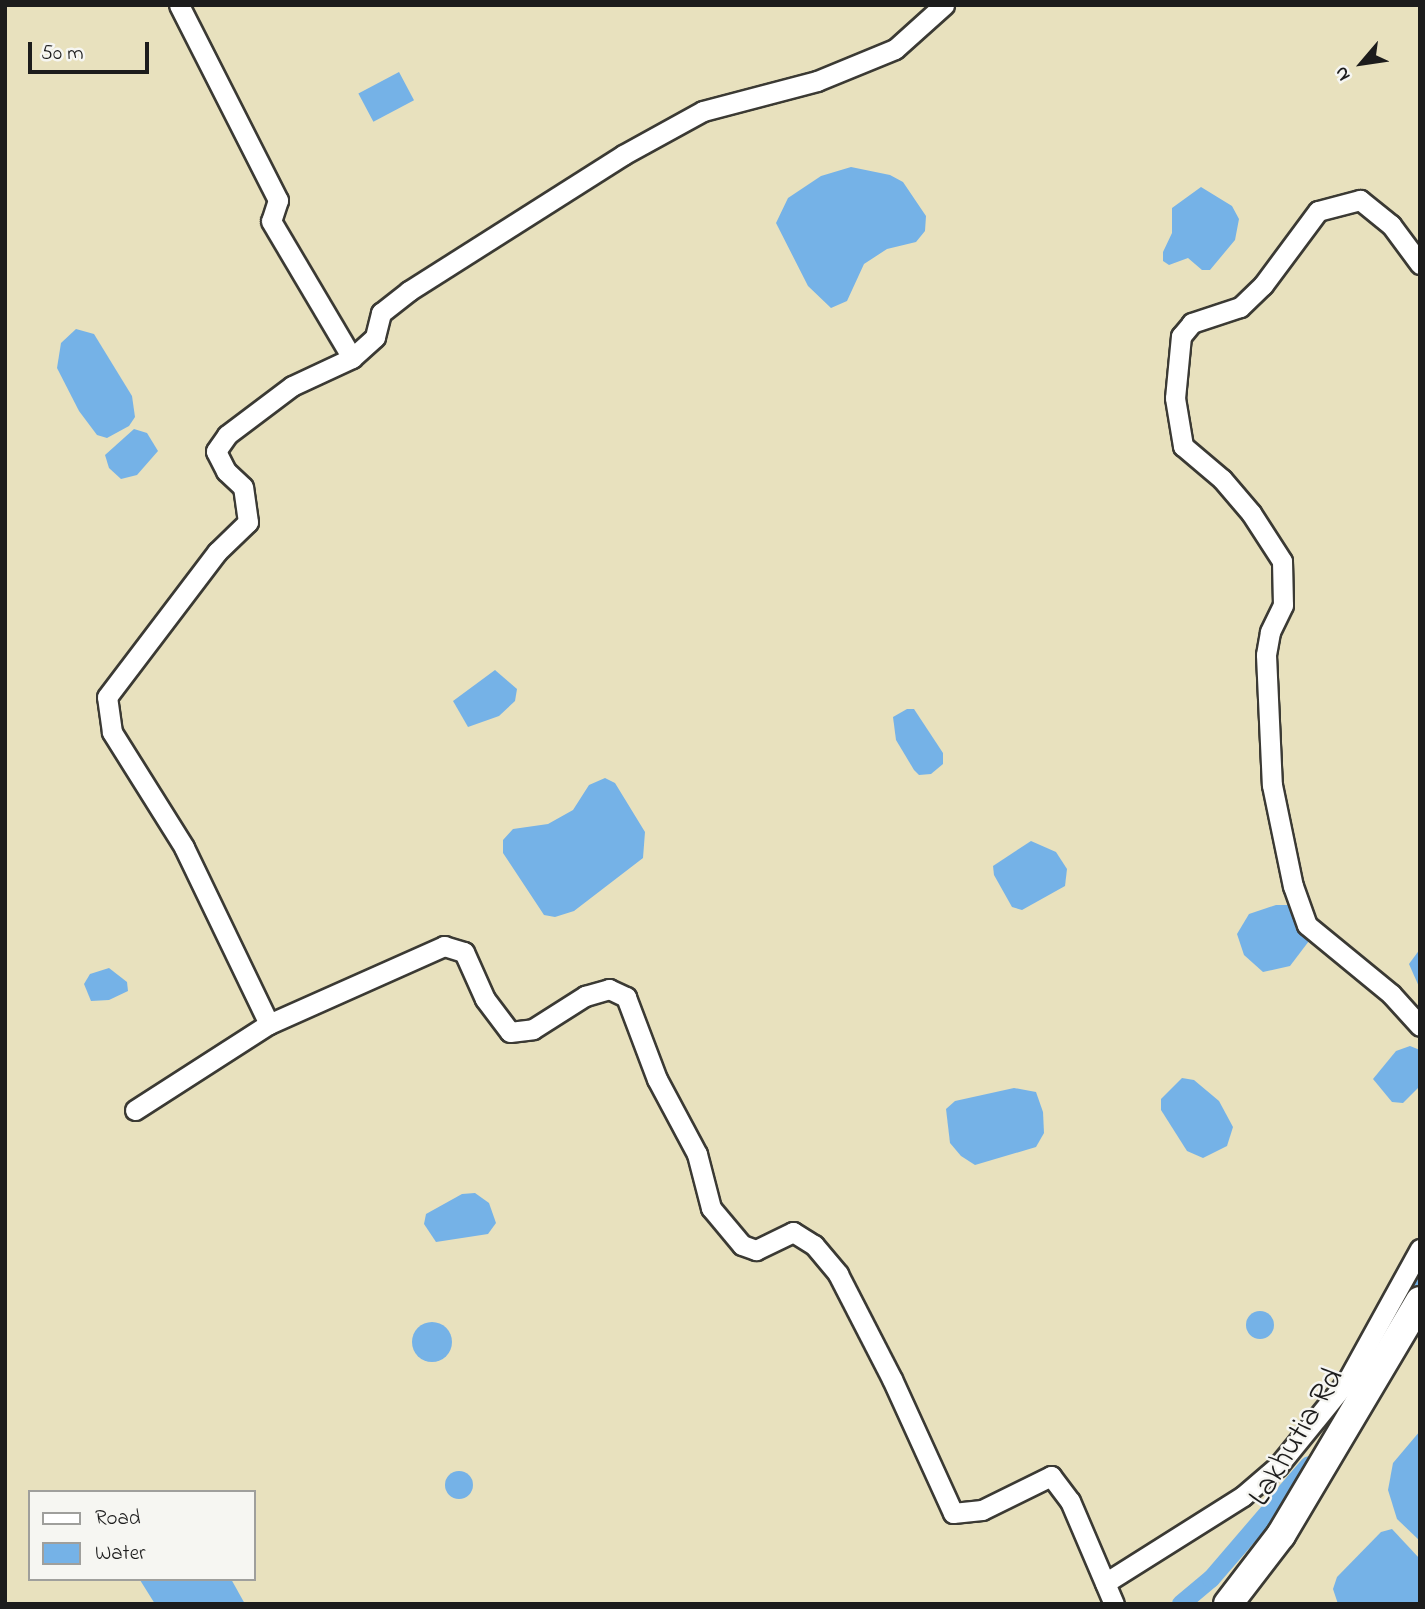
<!DOCTYPE html>
<html>
<head>
<meta charset="utf-8">
<style>
	body { margin:0 }
	#map { position:relative; width:1425px; height:1609px; overflow:hidden; background:#e8e1be; font-family:"Indie Flower",sans-serif }
	div>[style] { position:absolute }
	[style*='--x'] { left:calc(var(--x)*1px); top:calc(var(--y)*1px); width:calc(var(--w)*1px); rotate:calc(var(--a)*1deg) }
	.water>* { inset:0; background:#75b2e7; transform-origin:0 0 }
	.round { border-radius:50% }
	.canal>* { height:18px; margin:-9px; padding:0 9px; transform-origin:9px; border-radius:9px; background:#75b2e7 }
	.roads { filter:drop-shadow(2px 0 #3b3a34) drop-shadow(-2px 0 #3b3a34) drop-shadow(0 2px #3b3a34) drop-shadow(0 -2px #3b3a34) }
	.street>* { height:19px; margin:-9.5px; padding:0 9.5px; transform-origin:9.5px; border-radius:9.5px; background:#fff }
	.secondary>* { height:28px; margin:-14px; padding:0 14px; transform-origin:14px; border-radius:14px; background:#fff }
	span { translate:-50% -50%; white-space:nowrap; text-align:center; line-height:1.15; -webkit-text-stroke:5px #f6f6f2; paint-order:stroke }
	.street-label { font-size:32px; color:#1c1c1c }
	.frame { position:absolute; inset:0; border:7px solid #1c1c1c; pointer-events:none }
	.legend { position:absolute; left:28px; top:1490px; width:228px; height:91px; box-sizing:border-box; background:#f6f6f2; border:2px solid #9f9f9c; margin:0; padding:9px 12px; list-style:none; font-size:21px; color:#1c1c1c }
	.legend li { display:flex; align-items:center; gap:14px; height:35px }
	.legend b { width:35px; border:2px solid #9f9f9c }
	.north { position:absolute; left:1327px; top:28px; width:70px; height:70px; -webkit-text-stroke:5px #f6f6f2; paint-order:stroke; rotate:241deg; font-size:19px; font-weight:700; line-height:28px; text-align:center; color:#1c1c1c }
	.north::after { content:''; display:block; margin:auto; width:24px; height:32px; background:#1c1c1c; clip-path:polygon(50% 0,100% 100%,50% 72%,0 100%) }
	.scale { position:absolute; left:28px; top:42px; width:121px; height:32px; box-sizing:border-box; border:4px solid #1c1c1c; border-top:0; padding-left:9px; font-size:21px; line-height:24px; white-space:nowrap; color:#1c1c1c; -webkit-text-stroke:5px #f6f6f2; paint-order:stroke }
</style>
</head>
<body>
<div id="map">
	<div class="water">
		<i style="left:399px;top:72px;width:32px;height:46px;rotate:62deg"></i>
		<i style="clip-path:polygon(851px 167px,890px 175px,903px 182px,926px 216px,925px 231px,916px 242px,887px 249px,864px 264px,847px 301px,831px 308px,808px 286px,776px 223px,788px 198px,821px 176px)"></i>
		<i style="clip-path:polygon(1201px 187px,1232px 206px,1239px 219px,1235px 240px,1210px 270px,1202px 270px,1188px 258px,1169px 265px,1163px 261px,1163px 252px,1172px 233px,1172px 208px)"></i>
		<i style="clip-path:polygon(76px 329px,94px 334px,132px 396px,135px 417px,129px 426px,107px 438px,97px 435px,79px 411px,57px 368px,61px 343px)"></i>
		<i style="clip-path:polygon(134px 429px,147px 433px,158px 451px,137px 475px,121px 479px,109px 468px,105px 455px)"></i>
		<i style="clip-path:polygon(495px 670px,517px 689px,515px 701px,499px 716px,468px 727px,453px 701px)"></i>
		<i style="clip-path:polygon(907px 709px,914px 709px,943px 753px,943px 764px,931px 774px,919px 775px,914px 770px,896px 740px,893px 717px)"></i>
		<i style="clip-path:polygon(605px 778px,615px 783px,645px 832px,643px 858px,574px 911px,555px 917px,544px 915px,503px 853px,503px 840px,513px 829px,548px 824px,573px 810px,589px 785px)"></i>
		<i style="clip-path:polygon(1031px 841px,1056px 852px,1067px 869px,1065px 886px,1022px 910px,1012px 907px,994px 875px,993px 866px)"></i>
		<i style="clip-path:polygon(1276px 905px,1290px 905px,1312px 937px,1290px 966px,1263px 972px,1244px 955px,1237px 934px,1249px 914px)"></i>
		<i style="clip-path:polygon(1420px 949px,1420px 989px,1409px 964px)"></i>
		<i style="clip-path:polygon(109px 968px,127px 982px,128px 991px,109px 1000px,91px 1001px,84px 984px,90px 974px)"></i>
		<i style="clip-path:polygon(1410px 1046px,1420px 1050px,1420px 1086px,1403px 1103px,1392px 1102px,1373px 1079px,1396px 1051px)"></i>
		<i style="clip-path:polygon(1182px 1078px,1194px 1080px,1219px 1101px,1233px 1127px,1227px 1146px,1203px 1158px,1187px 1151px,1161px 1110px,1161px 1099px)"></i>
		<i style="clip-path:polygon(1014px 1088px,1036px 1092px,1043px 1112px,1044px 1133px,1036px 1147px,975px 1165px,961px 1156px,950px 1143px,946px 1109px,955px 1101px)"></i>
		<i style="clip-path:polygon(475px 1193px,489px 1203px,496px 1223px,488px 1234px,436px 1242px,424px 1224px,426px 1214px,462px 1194px)"></i>
		<i class="round" style="left:1246px;top:1311px;width:28px;height:28px"></i>
		<i class="round" style="left:412px;top:1322px;width:40px;height:40px"></i>
		<i style="clip-path:polygon(1420px 1431px,1420px 1541px,1397px 1519px,1388px 1490px,1393px 1463px)"></i>
		<i class="round" style="left:445px;top:1471px;width:28px;height:28px"></i>
		<i style="clip-path:polygon(1392px 1529px,1420px 1559px,1420px 1604px,1338px 1604px,1333px 1589px,1337px 1577px,1381px 1532px)"></i>
		<i style="clip-path:polygon(231px 1579px,245px 1604px,155px 1604px,140px 1580px)"></i>
	</div>
	<div class="canal">
		<i style="--x:1405;--y:1307;--w:31;--a:-61"></i>
		<i style="--x:1181;--y:1604;--w:39;--a:-40"></i>
		<i style="--x:1211;--y:1579;--w:150;--a:-49.3"></i>
	</div>
	<div class="roads">
		<div class="street">
			<i style="--x:179;--y:5;--w:219;--a:63.1"></i>
			<i style="--x:278;--y:200;--w:22;--a:108"></i>
			<i style="--x:271;--y:221;--w:159;--a:59.4"></i>
			<i style="--x:1420;--y:264;--w:49;--a:-126.6"></i>
			<i style="--x:1391;--y:225;--w:40;--a:-141"></i>
			<i style="--x:1360;--y:200;--w:43;--a:165.3"></i>
			<i style="--x:1318;--y:211;--w:92;--a:126.6"></i>
			<i style="--x:1263;--y:285;--w:32;--a:136"></i>
			<i style="--x:1240;--y:307;--w:51;--a:161.6"></i>
			<i style="--x:1192;--y:323;--w:17;--a:130"></i>
			<i style="--x:1181;--y:336;--w:62;--a:95.5"></i>
			<i style="--x:1175;--y:398;--w:49;--a:80.5"></i>
			<i style="--x:1183;--y:446;--w:51;--a:40.2"></i>
			<i style="--x:1222;--y:479;--w:45;--a:49.5"></i>
			<i style="--x:1251;--y:513;--w:57;--a:57.1"></i>
			<i style="--x:1282;--y:561;--w:44;--a:88.7"></i>
			<i style="--x:1283;--y:605;--w:30;--a:116"></i>
			<i style="--x:1270;--y:632;--w:23;--a:100"></i>
			<i style="--x:1266;--y:655;--w:130;--a:87.4"></i>
			<i style="--x:1272;--y:785;--w:103;--a:78.3"></i>
			<i style="--x:1293;--y:886;--w:41;--a:70.3"></i>
			<i style="--x:1307;--y:925;--w:109;--a:39.4"></i>
			<i style="--x:1391;--y:994;--w:43;--a:47.8"></i>
			<i style="--x:269;--y:1024;--w:196;--a:-115.7"></i>
			<i style="--x:184;--y:847;--w:136;--a:-122.1"></i>
			<i style="--x:112;--y:732;--w:35;--a:-98"></i>
			<i style="--x:107;--y:697;--w:182;--a:-52.8"></i>
			<i style="--x:217;--y:552;--w:43;--a:-44.1"></i>
			<i style="--x:248;--y:522;--w:35;--a:-98"></i>
			<i style="--x:243;--y:487;--w:23;--a:-137"></i>
			<i style="--x:226;--y:471;--w:22;--a:-117"></i>
			<i style="--x:216;--y:451;--w:19;--a:-55"></i>
			<i style="--x:227;--y:435;--w:81;--a:-37"></i>
			<i style="--x:292;--y:386;--w:66;--a:-25"></i>
			<i style="--x:352;--y:358;--w:31;--a:-42"></i>
			<i style="--x:375;--y:337;--w:25;--a:-76"></i>
			<i style="--x:381;--y:313;--w:36;--a:-38"></i>
			<i style="--x:409;--y:291;--w:254;--a:-32.4"></i>
			<i style="--x:623;--y:155;--w:91;--a:-28.8"></i>
			<i style="--x:703;--y:111;--w:118;--a:-14.7"></i>
			<i style="--x:817;--y:81;--w:84;--a:-22.3"></i>
			<i style="--x:895;--y:49;--w:66;--a:-41.9"></i>
			<i style="--x:135;--y:1110;--w:159;--a:-32.7"></i>
			<i style="--x:269;--y:1024;--w:192;--a:-24"></i>
			<i style="--x:444;--y:946;--w:21;--a:17"></i>
			<i style="--x:464;--y:952;--w:51;--a:65.9"></i>
			<i style="--x:485;--y:999;--w:41;--a:52.9"></i>
			<i style="--x:510;--y:1032;--w:23;--a:-7"></i>
			<i style="--x:533;--y:1029;--w:62;--a:-32.4"></i>
			<i style="--x:585;--y:996;--w:25;--a:-16"></i>
			<i style="--x:609;--y:989;--w:19;--a:25"></i>
			<i style="--x:626;--y:997;--w:88;--a:69.3"></i>
			<i style="--x:657;--y:1079;--w:85;--a:61.9"></i>
			<i style="--x:697;--y:1154;--w:56;--a:75.5"></i>
			<i style="--x:711;--y:1208;--w:48;--a:50"></i>
			<i style="--x:742;--y:1245;--w:15;--a:20"></i>
			<i style="--x:756;--y:1250;--w:41;--a:-25.9"></i>
			<i style="--x:793;--y:1232;--w:25;--a:32"></i>
			<i style="--x:814;--y:1245;--w:38;--a:50"></i>
			<i style="--x:838;--y:1274;--w:118;--a:62.8"></i>
			<i style="--x:892;--y:1379;--w:147;--a:65.5"></i>
			<i style="--x:953;--y:1513;--w:29;--a:-6"></i>
			<i style="--x:982;--y:1510;--w:77;--a:-26.2"></i>
			<i style="--x:1051;--y:1476;--w:31;--a:53"></i>
			<i style="--x:1070;--y:1501;--w:112;--a:66.9"></i>
			<i style="--x:1105;--y:1583;--w:163;--a:-32.2"></i>
			<i style="--x:1243;--y:1496;--w:46;--a:-40.6"></i>
			<i style="--x:1278;--y:1466;--w:109;--a:-50.9"></i>
			<i style="--x:1347;--y:1381;--w:151;--a:-61.1"></i>
		</div>
		<div class="secondary">
			<i style="--x:1228;--y:1604;--w:87;--a:-52.5"></i>
			<i style="--x:1281;--y:1535;--w:272;--a:-59.3"></i>
		</div>
	</div>
	<div class="street-label">
		<span style="left:1298px;top:1438px;rotate:-59deg">Lakhutia Rd</span>
	</div>
	<div class="frame"></div>
	<ul class="legend">
	<li><b style="height:9px;background:#fff"></b>Road</li>
	<li><b style="height:19px;background:#75b2e7"></b>Water</li>
	</ul>
	<div class="north">N</div>
	<div class="scale">50 m</div>
</div>
</body>
</html>
